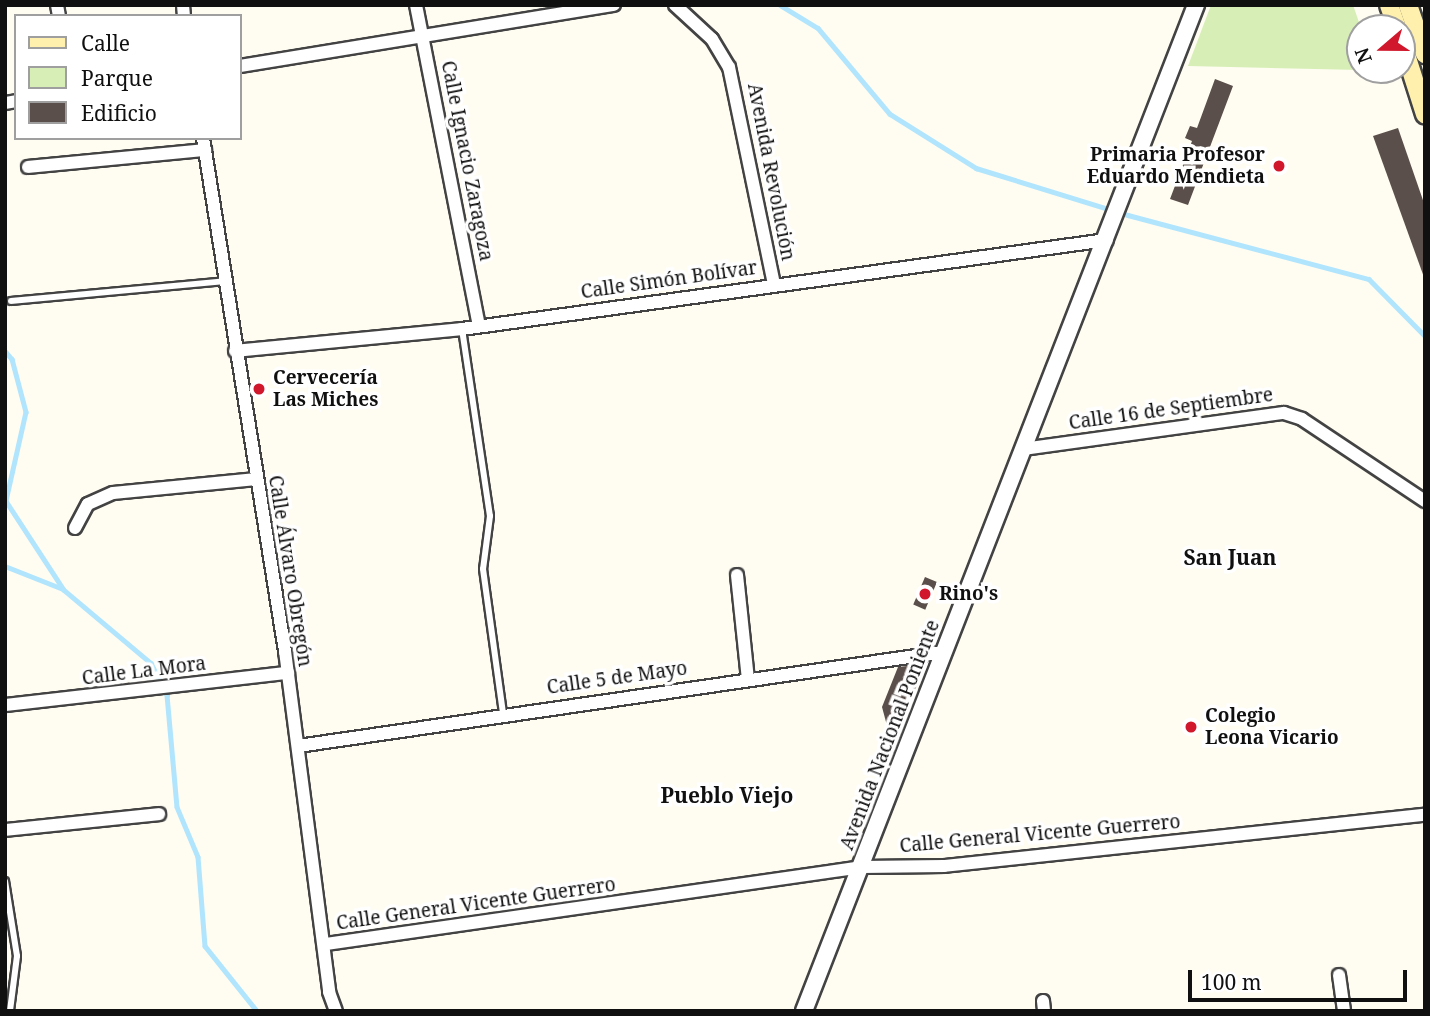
<!DOCTYPE html>
<html>
<head>
<meta charset="utf-8">
<style>
	body { margin:0 }
	#map { position:relative; width:1430px; height:1016px; overflow:hidden; background:#fffcf2; font-family:"Noto Serif",serif }
	div>[style] { position:absolute }
	[style*='--x'] { left:calc(var(--x)*1px); top:calc(var(--y)*1px); width:calc(var(--w)*1px); rotate:calc(var(--a)*1deg) }
	.green>* { inset:0; background:#d7efb6 }
	.stream>* { height:4.5px; margin:-2.25px; padding:0 2.25px; transform-origin:2.25px; border-radius:2.25px; background:#b0e5fd }
	.building>* { inset:0; background:#5a4f4a; transform-origin:0 0 }
	.roads { filter:drop-shadow(2px 0 #434343) drop-shadow(-2px 0 #434343) drop-shadow(0 2px #434343) drop-shadow(0 -2px #434343) }
	.service>* { height:6px; margin:-3px; padding:0 3px; transform-origin:3px; border-radius:3px; background:#fff }
	.minor>* { height:12px; margin:-6px; padding:0 6px; transform-origin:6px; border-radius:6px; background:#fff }
	.tertiary>* { height:16px; margin:-8px; padding:0 8px; transform-origin:8px; border-radius:8px; background:#fff }
	.secondary>* { height:18px; margin:-9px; padding:0 9px; transform-origin:9px; border-radius:9px; background:#fff1ad }
	.dots>* { width:19px; height:19px; translate:-50% -50%; box-sizing:border-box; border:4px solid #fff; border-radius:50% }
	span { translate:-50% -50%; white-space:nowrap; text-align:center; line-height:1.15; -webkit-text-stroke:7px #fff; paint-order:stroke }
	.poi-label { font-size:19px; color:#101010; font-weight:700 }
	.right { translate:-100% -50%; text-align:right }
	.left { translate:0 -50%; text-align:left }
	.street-label { font-size:19px; color:#101010 }
	.neighbourhood-label { font-size:21px; color:#101010; font-weight:700 }
	.frame { position:absolute; inset:0; border:7px solid #101010; pointer-events:none }
	.legend { position:absolute; left:14px; top:14px; width:228px; height:126px; box-sizing:border-box; background:#fff; border:2px solid #9f9f9f; margin:0; padding:9px 12px; list-style:none; font-size:21px; color:#101010 }
	.legend li { display:flex; align-items:center; gap:14px; height:35px }
	.legend b { width:35px; border:2px solid #9f9f9f }
	.north { position:absolute; left:1346px; top:14px; width:70px; height:70px; box-sizing:border-box; background:#fff; border:2px solid #9f9f9f; border-radius:50%; rotate:250deg; font-size:19px; font-weight:700; line-height:28px; text-align:center; color:#101010 }
	.north::after { content:''; display:block; margin:auto; width:24px; height:32px; background:#d0172b; clip-path:polygon(50% 0,100% 100%,50% 72%,0 100%) }
	.scale { position:absolute; left:1188px; top:970px; width:219px; height:32px; box-sizing:border-box; border:4px solid #101010; border-top:0; padding-left:9px; font-size:21px; line-height:24px; white-space:nowrap; color:#101010; -webkit-text-stroke:5px #fff; paint-order:stroke }
</style>
</head>
<body>
<div id="map">
	<div class="green">
		<i style="clip-path:polygon(1211px 5px,1353px 5px,1361px 28px,1360px 70px,1188px 66px)"></i>
	</div>
	<div class="stream">
		<i style="--x:780;--y:5;--w:44;--a:31.2"></i>
		<i style="--x:818;--y:28;--w:112;--a:50.1"></i>
		<i style="--x:890;--y:114;--w:102;--a:32.1"></i>
		<i style="--x:976;--y:168;--w:159;--a:17.2"></i>
		<i style="--x:1128;--y:215;--w:249;--a:14.9"></i>
		<i style="--x:1369;--y:279;--w:80;--a:45.5"></i>
		<i style="--x:5;--y:351;--w:11;--a:49"></i>
		<i style="--x:12;--y:359;--w:55;--a:75.2"></i>
		<i style="--x:26;--y:412;--w:91;--a:102.7"></i>
		<i style="--x:6;--y:501;--w:106;--a:56.9"></i>
		<i style="--x:64;--y:590;--w:114;--a:40"></i>
		<i style="--x:151;--y:663;--w:36;--a:63"></i>
		<i style="--x:167;--y:695;--w:112;--a:84.9"></i>
		<i style="--x:177;--y:807;--w:54;--a:67.2"></i>
		<i style="--x:198;--y:857;--w:89;--a:85.5"></i>
		<i style="--x:205;--y:946;--w:83;--a:51.3"></i>
		<i style="--x:5;--y:566;--w:62;--a:21.6"></i>
	</div>
	<div class="building">
		<i style="clip-path:polygon(1215px 79px,1233px 86px,1188px 205px,1170px 199px,1192px 141px,1185px 138px,1190px 126px,1197px 128px)"></i>
		<i style="clip-path:polygon(1398px 128px,1425px 206px,1425px 280px,1373px 136px)"></i>
		<i style="left:925px;top:577px;width:13px;height:30px;rotate:23deg"></i>
		<i style="clip-path:polygon(925px 664px,893px 748px,882px 707px,898px 667px)"></i>
	</div>
	<div class="roads">
		<div class="service">
			<i style="--x:11;--y:301;--w:215;--a:-5.3"></i>
			<i style="--x:462;--y:329;--w:189;--a:81.5"></i>
			<i style="--x:490;--y:516;--w:53;--a:97.5"></i>
			<i style="--x:483;--y:569;--w:146;--a:82.1"></i>
			<i style="--x:5;--y:881;--w:76;--a:80.9"></i>
			<i style="--x:17;--y:956;--w:55;--a:97.3"></i>
		</div>
		<div class="minor">
			<i style="--x:57;--y:5;--w:11;--a:80"></i>
			<i style="--x:183;--y:5;--w:11;--a:85"></i>
			<i style="--x:416;--y:5;--w:326;--a:78.9"></i>
			<i style="--x:675;--y:5;--w:50;--a:42.6"></i>
			<i style="--x:712;--y:39;--w:33;--a:59"></i>
			<i style="--x:729;--y:67;--w:222;--a:78.3"></i>
			<i style="--x:240;--y:66;--w:379;--a:-9.3"></i>
			<i style="--x:5;--y:103;--w:11;--a:-10"></i>
			<i style="--x:203;--y:138;--w:520;--a:80.92"></i>
			<i style="--x:285;--y:651;--w:344;--a:82.6"></i>
			<i style="--x:329;--y:992;--w:20;--a:70"></i>
			<i style="--x:28;--y:167;--w:178;--a:-5.5"></i>
			<i style="--x:235;--y:351;--w:228;--a:-5.5"></i>
			<i style="--x:462;--y:329;--w:651;--a:-7.86"></i>
			<i style="--x:1023;--y:449;--w:263;--a:-7.9"></i>
			<i style="--x:1284;--y:413;--w:19;--a:18"></i>
			<i style="--x:1302;--y:419;--w:148;--a:33.7"></i>
			<i style="--x:75;--y:528;--w:27;--a:-62"></i>
			<i style="--x:88;--y:504;--w:27;--a:-24"></i>
			<i style="--x:113;--y:493;--w:144;--a:-5.6"></i>
			<i style="--x:737;--y:575;--w:105;--a:84"></i>
			<i style="--x:5;--y:705;--w:285;--a:-6.5"></i>
			<i style="--x:298;--y:746;--w:652;--a:-8.29"></i>
			<i style="--x:5;--y:830;--w:155;--a:-5.9"></i>
			<i style="--x:326;--y:944;--w:542;--a:-8.17"></i>
			<i style="--x:862;--y:867;--w:82;--a:-0.7"></i>
			<i style="--x:944;--y:866;--w:484;--a:-6.1"></i>
			<i style="--x:1339;--y:975;--w:36;--a:82"></i>
			<i style="--x:1043;--y:1001;--w:10;--a:84"></i>
		</div>
		<div class="tertiary">
			<i style="--x:804;--y:1011;--w:1080;--a:-68.71"></i>
		</div>
		<div class="secondary">
			<i style="--x:1389;--y:5;--w:24;--a:71"></i>
			<i style="--x:1408;--y:5;--w:52;--a:70.9"></i>
			<i style="--x:1402;--y:42;--w:76;--a:72.3"></i>
		</div>
	</div>
	<div class="dots">
		<i style="left:1279px;top:166px;background:#d0172b"></i>
		<i style="left:259px;top:389px;background:#d0172b"></i>
		<i style="left:925px;top:594px;background:#d0172b"></i>
		<i style="left:1191px;top:727px;background:#d0172b"></i>
	</div>
	<div class="poi-label">
		<span class="right" style="left:1265px;top:166px">Primaria Profesor<br>Eduardo Mendieta</span>
		<span class="left" style="left:273px;top:389px">Cervecería<br>Las Miches</span>
		<span class="left" style="left:939px;top:594px">Rino's</span>
		<span class="left" style="left:1205px;top:727px">Colegio<br>Leona Vicario</span>
	</div>
	<div class="street-label">
		<span style="left:467px;top:161px;rotate:79deg">Calle Ignacio Zaragoza</span>
		<span style="left:771px;top:172px;rotate:79deg">Avenida Revolución</span>
		<span style="left:669px;top:280px;rotate:-8deg">Calle Simón Bolívar</span>
		<span style="left:1171px;top:409px;rotate:-8deg">Calle 16 de Septiembre</span>
		<span style="left:290px;top:571px;rotate:81deg">Calle Álvaro Obregón</span>
		<span style="left:144px;top:671px;rotate:-7deg">Calle La Mora</span>
		<span style="left:617px;top:678px;rotate:-8deg">Calle 5 de Mayo</span>
		<span style="left:890px;top:735px;rotate:-69deg">Avenida Nacional Poniente</span>
		<span style="left:1040px;top:834px;rotate:-5deg">Calle General Vicente Guerrero</span>
		<span style="left:476px;top:904px;rotate:-8deg">Calle General Vicente Guerrero</span>
	</div>
	<div class="neighbourhood-label">
		<span style="left:1230px;top:557px">San Juan</span>
		<span style="left:727px;top:795px">Pueblo Viejo</span>
	</div>
	<div class="frame"></div>
	<ul class="legend">
	<li><b style="height:9px;background:#fff1ad"></b>Calle</li>
	<li><b style="height:19px;background:#d7efb6"></b>Parque</li>
	<li><b style="height:19px;background:#5a4f4a"></b>Edificio</li>
	</ul>
	<div class="north">N</div>
	<div class="scale">100 m</div>
</div>
</body>
</html>
